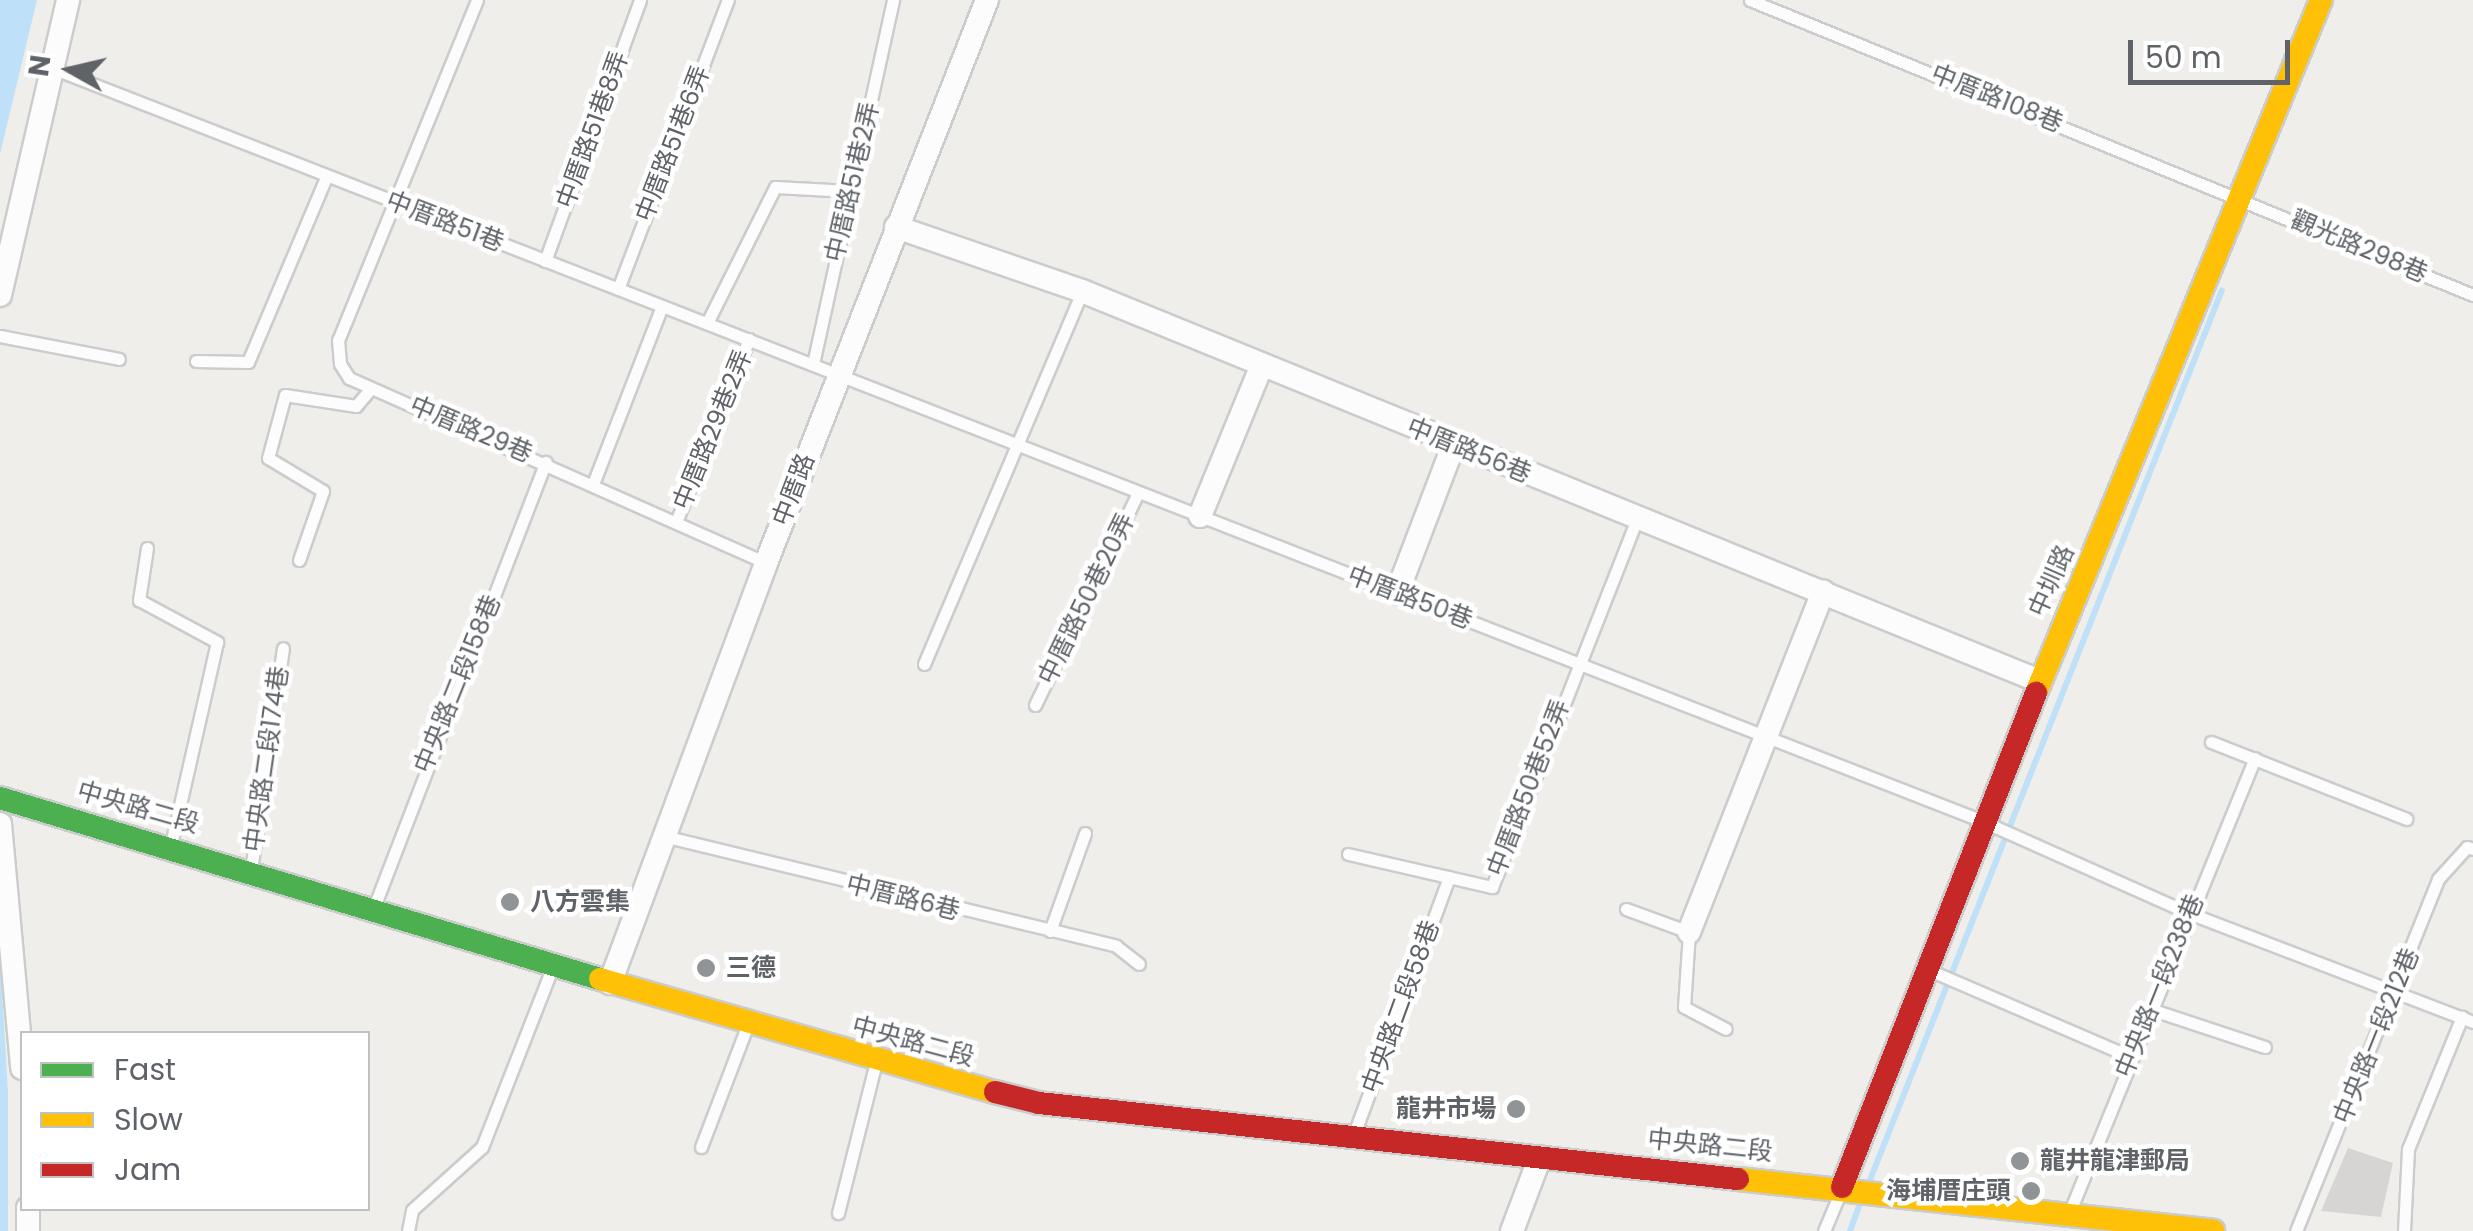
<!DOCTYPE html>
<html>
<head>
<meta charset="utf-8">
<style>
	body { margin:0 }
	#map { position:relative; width:2473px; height:1231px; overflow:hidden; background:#efeeea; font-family:Poppins,"Noto Sans TC",sans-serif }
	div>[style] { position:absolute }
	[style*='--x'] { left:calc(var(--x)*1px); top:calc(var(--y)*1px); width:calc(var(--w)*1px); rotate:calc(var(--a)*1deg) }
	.water>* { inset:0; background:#bfe0f9 }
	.stream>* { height:6px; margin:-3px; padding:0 3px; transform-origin:3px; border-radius:3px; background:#bfe0f9 }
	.building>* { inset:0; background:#d6d5d3 }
	.roads { filter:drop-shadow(2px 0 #cbcccc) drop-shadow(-2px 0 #cbcccc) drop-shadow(0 2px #cbcccc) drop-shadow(0 -2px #cbcccc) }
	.lane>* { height:11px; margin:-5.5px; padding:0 5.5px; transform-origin:5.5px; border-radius:5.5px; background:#fdfcfc }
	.street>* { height:22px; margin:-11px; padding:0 11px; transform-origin:11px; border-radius:11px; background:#fdfcfc }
	.fast>* { height:22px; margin:-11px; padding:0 11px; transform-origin:11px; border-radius:11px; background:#4caf50 }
	.slow>* { height:22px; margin:-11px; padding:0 11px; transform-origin:11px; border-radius:11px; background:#ffc107 }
	.jam>* { height:22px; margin:-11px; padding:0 11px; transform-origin:11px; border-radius:11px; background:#c62828 }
	.dots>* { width:28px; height:28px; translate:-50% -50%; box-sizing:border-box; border:5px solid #fff; border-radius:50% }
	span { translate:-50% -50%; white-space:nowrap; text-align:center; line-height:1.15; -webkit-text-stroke:9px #fff; paint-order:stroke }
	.street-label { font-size:25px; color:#5f6368 }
	.poi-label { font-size:25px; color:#5f6368; font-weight:700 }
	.left { translate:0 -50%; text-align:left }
	.right { translate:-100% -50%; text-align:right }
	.legend { position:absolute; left:20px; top:1031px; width:350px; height:180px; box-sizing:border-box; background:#fff; border:2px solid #bfc1c3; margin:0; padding:12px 18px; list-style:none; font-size:30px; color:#5f6368 }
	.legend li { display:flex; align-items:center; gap:20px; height:50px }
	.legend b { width:50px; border:2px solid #bfc1c3 }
	.north { position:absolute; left:20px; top:20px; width:100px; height:100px; -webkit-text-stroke:8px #fff; paint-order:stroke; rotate:278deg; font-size:28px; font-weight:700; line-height:40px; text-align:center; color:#5f6368 }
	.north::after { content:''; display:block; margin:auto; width:35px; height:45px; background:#5f6368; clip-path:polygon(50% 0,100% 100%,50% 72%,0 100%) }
	.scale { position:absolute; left:2128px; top:40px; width:162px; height:45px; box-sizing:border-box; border:5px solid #5f6368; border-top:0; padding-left:12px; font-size:30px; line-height:35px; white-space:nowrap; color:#5f6368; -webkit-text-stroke:8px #fff; paint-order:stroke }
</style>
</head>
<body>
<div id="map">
	<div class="water">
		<i style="clip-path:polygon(0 0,37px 0,0 154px)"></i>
		<i style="clip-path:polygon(0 955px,8px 1093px,8px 1231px,0 1231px)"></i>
	</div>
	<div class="stream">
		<i style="--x:1868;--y:1185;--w:962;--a:-68.42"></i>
		<i style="--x:1850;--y:1231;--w:32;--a:-70"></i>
	</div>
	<div class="building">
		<i style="clip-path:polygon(2348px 1148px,2393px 1163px,2381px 1217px,2321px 1211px)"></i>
	</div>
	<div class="roads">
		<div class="lane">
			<i style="--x:477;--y:0;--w:367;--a:112.2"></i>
			<i style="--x:338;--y:340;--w:24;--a:85"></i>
			<i style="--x:340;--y:364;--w:17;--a:57"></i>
			<i style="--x:349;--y:378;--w:456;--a:23.9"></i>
			<i style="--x:1750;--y:0;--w:781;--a:22.2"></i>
			<i style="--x:52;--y:68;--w:2072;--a:21.31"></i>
			<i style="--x:1982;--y:821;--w:227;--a:24"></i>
			<i style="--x:2189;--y:913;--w:304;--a:21"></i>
			<i style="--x:545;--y:261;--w:278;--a:-70"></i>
			<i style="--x:618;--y:289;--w:309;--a:-69.2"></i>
			<i style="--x:707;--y:323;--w:152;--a:-63.4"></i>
			<i style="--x:775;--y:187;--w:75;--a:3.1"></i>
			<i style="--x:0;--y:336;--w:121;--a:10.9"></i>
			<i style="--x:196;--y:361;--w:52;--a:1.1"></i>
			<i style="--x:248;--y:362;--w:201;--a:-67.1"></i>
			<i style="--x:813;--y:364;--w:373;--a:-77.6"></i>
			<i style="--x:593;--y:484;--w:191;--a:-68.8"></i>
			<i style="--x:676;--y:522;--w:197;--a:-68.3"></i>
			<i style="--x:147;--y:548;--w:53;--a:98.7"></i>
			<i style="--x:139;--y:600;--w:89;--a:28.3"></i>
			<i style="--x:217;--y:642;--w:208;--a:102.8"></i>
			<i style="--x:299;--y:560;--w:73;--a:-70.8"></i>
			<i style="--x:323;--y:491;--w:64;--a:-149"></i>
			<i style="--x:268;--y:458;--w:65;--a:-74.9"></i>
			<i style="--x:285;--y:395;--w:72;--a:8.8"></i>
			<i style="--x:356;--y:406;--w:23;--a:-50"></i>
			<i style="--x:924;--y:664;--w:405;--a:-67"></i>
			<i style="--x:1035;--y:705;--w:236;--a:-64.1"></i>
			<i style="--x:2211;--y:742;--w:210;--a:21.5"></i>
			<i style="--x:663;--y:836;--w:466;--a:13.6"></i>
			<i style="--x:1116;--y:946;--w:29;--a:38"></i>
			<i style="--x:1348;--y:854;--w:148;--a:12.9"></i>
			<i style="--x:1492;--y:887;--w:398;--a:-68.5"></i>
			<i style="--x:251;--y:870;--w:224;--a:-81.8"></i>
			<i style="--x:374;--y:907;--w:477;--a:-68.9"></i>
			<i style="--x:1626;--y:909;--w:67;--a:20.1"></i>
			<i style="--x:1689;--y:932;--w:75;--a:93.8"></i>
			<i style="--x:1684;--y:1007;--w:47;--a:27.6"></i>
			<i style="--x:1050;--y:931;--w:104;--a:-70.3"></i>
			<i style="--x:1929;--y:970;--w:220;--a:23.3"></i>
			<i style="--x:2150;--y:1009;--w:121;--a:18.3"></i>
			<i style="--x:1354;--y:1134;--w:274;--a:-69.7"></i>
			<i style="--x:701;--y:1147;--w:132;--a:-69.1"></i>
			<i style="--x:2070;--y:1211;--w:489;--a:-67.8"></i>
			<i style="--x:838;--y:1213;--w:156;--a:-75.9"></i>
			<i style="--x:408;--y:1231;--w:21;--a:-79"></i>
			<i style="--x:412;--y:1210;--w:94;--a:-42"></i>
			<i style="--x:482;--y:1147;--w:194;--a:-68.6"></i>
			<i style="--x:1824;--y:1231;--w:41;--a:-67.2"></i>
			<i style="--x:2296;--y:1231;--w:380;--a:-68"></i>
			<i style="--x:2438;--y:879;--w:43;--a:-47.8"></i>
			<i style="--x:2467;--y:847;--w:6;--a:18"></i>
			<i style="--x:2404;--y:1231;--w:82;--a:-87.2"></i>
			<i style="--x:2408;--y:1149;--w:143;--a:-67.8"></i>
		</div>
		<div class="street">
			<i style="--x:896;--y:227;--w:197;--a:19"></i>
			<i style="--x:1082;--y:291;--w:1033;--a:22.17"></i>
			<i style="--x:0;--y:295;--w:303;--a:-77"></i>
			<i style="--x:1200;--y:516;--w:163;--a:-67.7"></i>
			<i style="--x:1397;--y:593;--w:157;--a:-69.1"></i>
			<i style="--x:0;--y:824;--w:245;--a:84.8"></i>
			<i style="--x:1689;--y:932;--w:366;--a:-68.5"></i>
			<i style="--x:610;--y:983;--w:448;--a:-69.6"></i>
			<i style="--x:766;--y:563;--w:605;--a:-68.57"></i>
			<i style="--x:28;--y:1208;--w:23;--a:90"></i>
			<i style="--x:1512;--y:1231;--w:79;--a:-69.3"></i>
		</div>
		<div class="fast">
			<i style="--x:0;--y:798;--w:627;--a:16.79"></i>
		</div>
		<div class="slow">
			<i style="--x:2036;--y:693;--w:749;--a:-67.64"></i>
			<i style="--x:600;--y:979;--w:411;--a:16"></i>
			<i style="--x:1738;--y:1179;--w:478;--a:6.2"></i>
		</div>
		<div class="jam">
			<i style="--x:995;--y:1092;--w:45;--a:14"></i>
			<i style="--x:1039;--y:1103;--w:703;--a:6.21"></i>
			<i style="--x:1842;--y:1187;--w:531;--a:-68.56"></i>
		</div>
	</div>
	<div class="dots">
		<i style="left:510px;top:902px;background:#919496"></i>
		<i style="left:706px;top:968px;background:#919496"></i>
		<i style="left:1516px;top:1109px;background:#919496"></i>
		<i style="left:2020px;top:1161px;background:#919496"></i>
		<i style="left:2031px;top:1191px;background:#919496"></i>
	</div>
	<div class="street-label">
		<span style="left:1997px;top:99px;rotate:22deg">中厝路108巷</span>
		<span style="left:593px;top:130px;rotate:-70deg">中厝路51巷8弄</span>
		<span style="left:673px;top:144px;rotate:-69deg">中厝路51巷6弄</span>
		<span style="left:853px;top:182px;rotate:-77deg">中厝路51巷2弄</span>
		<span style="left:445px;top:222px;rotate:21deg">中厝路51巷</span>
		<span style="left:2359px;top:247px;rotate:23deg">觀光路298巷</span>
		<span style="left:471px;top:430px;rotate:23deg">中厝路29巷</span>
		<span style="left:713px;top:430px;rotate:-68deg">中厝路29巷2弄</span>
		<span style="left:1469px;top:451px;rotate:22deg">中厝路56巷</span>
		<span style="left:794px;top:490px;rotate:-69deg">中厝路</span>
		<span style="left:2052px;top:581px;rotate:-66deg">中圳路</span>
		<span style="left:1410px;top:598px;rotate:21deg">中厝路50巷</span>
		<span style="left:1087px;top:599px;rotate:-64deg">中厝路50巷20弄</span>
		<span style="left:458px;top:684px;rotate:-68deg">中央路二段158巷</span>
		<span style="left:267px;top:759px;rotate:-82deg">中央路二段174巷</span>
		<span style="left:1529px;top:788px;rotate:-69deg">中厝路50巷52弄</span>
		<span style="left:138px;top:808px;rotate:16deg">中央路二段</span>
		<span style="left:903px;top:898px;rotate:14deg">中厝路6巷</span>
		<span style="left:2160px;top:986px;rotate:-68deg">中央路一段238巷</span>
		<span style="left:1401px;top:1007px;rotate:-70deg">中央路二段58巷</span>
		<span style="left:2377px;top:1036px;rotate:-68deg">中央路一段212巷</span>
		<span style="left:913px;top:1042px;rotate:15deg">中央路二段</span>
		<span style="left:1710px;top:1146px;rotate:6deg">中央路二段</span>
	</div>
	<div class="poi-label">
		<span class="left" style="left:530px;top:902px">八方雲集</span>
		<span class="left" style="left:726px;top:968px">三德</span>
		<span class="right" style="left:1496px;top:1109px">龍井市場</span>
		<span class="left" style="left:2040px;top:1161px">龍井龍津郵局</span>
		<span class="right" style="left:2011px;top:1191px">海埔厝庄頭</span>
	</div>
	<ul class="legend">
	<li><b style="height:12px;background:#4caf50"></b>Fast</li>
	<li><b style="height:12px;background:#ffc107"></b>Slow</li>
	<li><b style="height:12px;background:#c62828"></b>Jam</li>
	</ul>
	<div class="north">N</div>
	<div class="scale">50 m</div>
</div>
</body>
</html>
